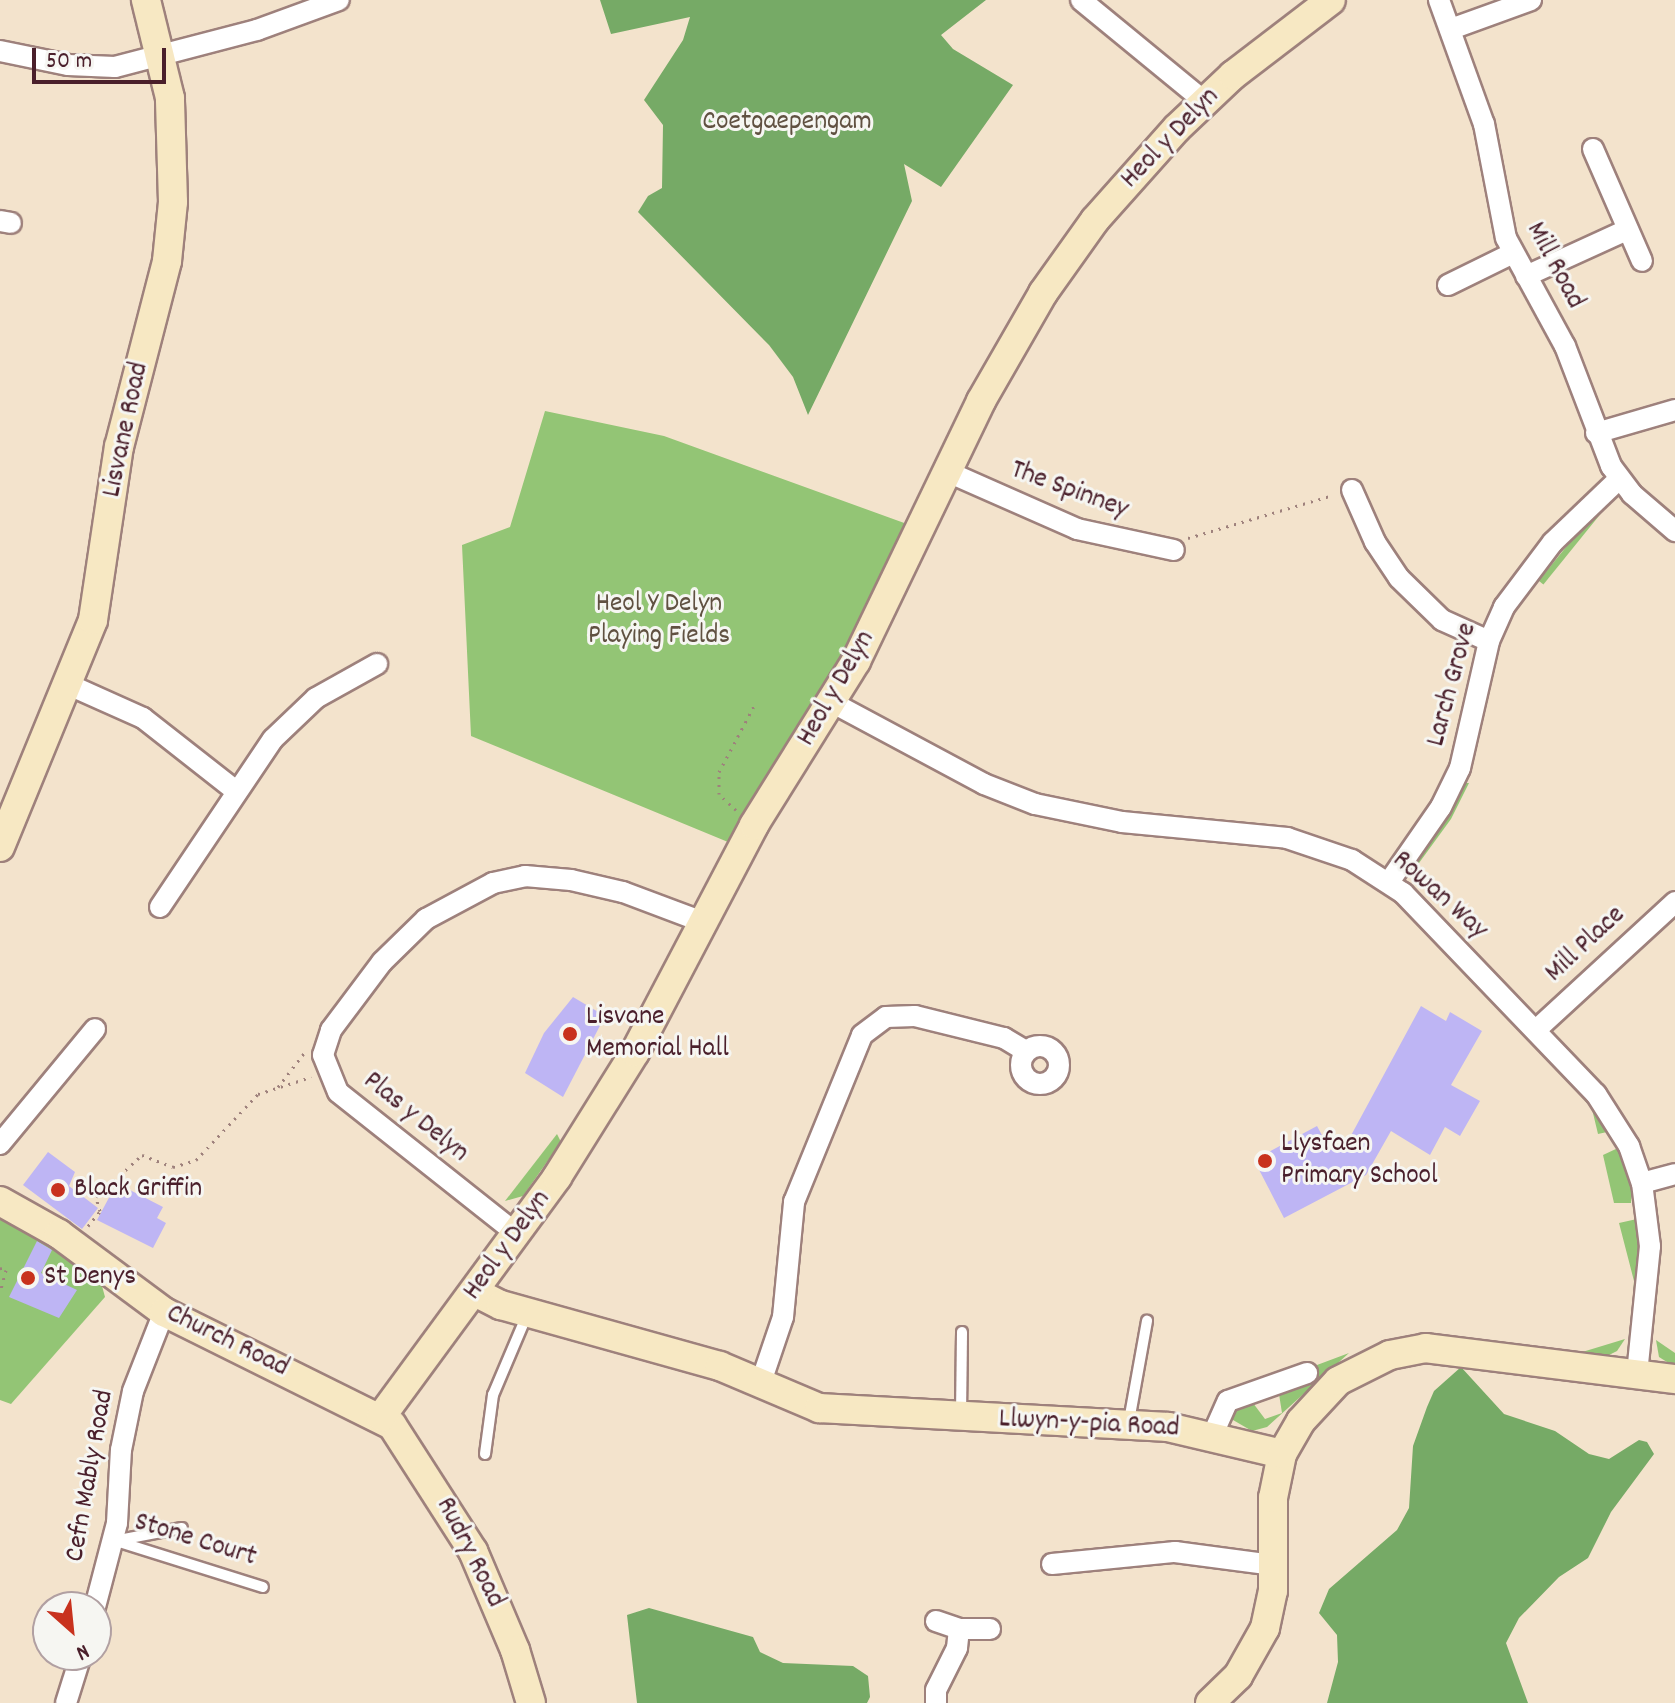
<!DOCTYPE html>
<html>
<head>
<meta charset="utf-8">
<style>
	body { margin:0 }
	#map { position:relative; width:1675px; height:1703px; overflow:hidden; background:#f3e3cc; font-family:Dekko,sans-serif }
	div>[style] { position:absolute }
	[style*='--x'] { left:calc(var(--x)*1px); top:calc(var(--y)*1px); width:calc(var(--w)*1px); rotate:calc(var(--a)*1deg) }
	.green>* { inset:0; background:#93c575; transform-origin:0 0 }
	.forest>* { inset:0; background:#76aa66 }
	.building>* { inset:0; background:#beb5f4 }
	.path>* { height:3px; margin-top:-1.5px; transform-origin:0; background:repeating-linear-gradient(90deg,#9e817c 0 2px,transparent 0 8px) }
	.roads { filter:drop-shadow(2px 0 #9e817c) drop-shadow(-2px 0 #9e817c) drop-shadow(0 2px #9e817c) drop-shadow(0 -2px #9e817c) }
	.lane>* { height:10px; margin:-5px; padding:0 5px; transform-origin:5px; border-radius:5px; background:#fff }
	.street>* { height:20px; margin:-10px; padding:0 10px; transform-origin:10px; border-radius:10px; background:#fff }
	.street>.ring { margin:-10px; padding:0; box-sizing:content-box; background:none; border:20px solid #fff; border-radius:50% }
	.secondary>* { height:28px; margin:-14px; padding:0 14px; transform-origin:14px; border-radius:14px; background:#f7e8c3 }
	.dots>* { width:22px; height:22px; translate:-50% -50%; box-sizing:border-box; border:4px solid #f6f6f2; border-radius:50% }
	span { translate:-50% -50%; white-space:nowrap; text-align:center; line-height:1.15; -webkit-text-stroke:6px #f6f6f2; paint-order:stroke }
	.park-label { font-size:28px; color:#605141 }
	.street-label { font-size:28px; color:#4a1f2b }
	.poi-label { font-size:28px; color:#4a1f2b }
	.left { translate:0 -50%; text-align:left }
	.north { position:absolute; left:32px; top:1591px; width:80px; height:80px; box-sizing:border-box; background:#f6f6f2; border:2px solid #b1a0a2; border-radius:50%; rotate:153deg; font-size:22px; font-weight:700; line-height:32px; text-align:center; color:#4a1f2b }
	.north::after { content:''; display:block; margin:auto; width:28px; height:36px; background:#c8321e; clip-path:polygon(50% 0,100% 100%,50% 72%,0 100%) }
	.scale { position:absolute; left:32px; top:48px; width:134px; height:36px; box-sizing:border-box; border:4px solid #4a1f2b; border-top:0; padding-left:10px; font-size:24px; line-height:28px; white-space:nowrap; color:#4a1f2b; -webkit-text-stroke:6px #f6f6f2; paint-order:stroke }
</style>
</head>
<body>
<div id="map">
	<div class="green">
		<i style="clip-path:polygon(545px 411px,664px 436px,907px 524px,836px 672px,728px 842px,471px 736px,462px 545px,510px 527px)"></i>
		<i style="left:1596px;top:510px;width:6px;height:91px;rotate:39deg"></i>
		<i style="clip-path:polygon(1462px 783px,1469px 783px,1451px 819px,1419px 863px,1412px 864px)"></i>
		<i style="clip-path:polygon(1567px 1080px,1594px 1106px,1607px 1132px,1598px 1134px,1592px 1109px)"></i>
		<i style="clip-path:polygon(557px 1134px,561px 1142px,523px 1196px,505px 1201px)"></i>
		<i style="clip-path:polygon(1618px 1148px,1632px 1190px,1631px 1203px,1614px 1203px,1603px 1155px)"></i>
		<i style="clip-path:polygon(0 1212px,99px 1275px,105px 1297px,11px 1404px,0 1400px)"></i>
		<i style="clip-path:polygon(1637px 1219px,1639px 1262px,1631px 1326px,1634px 1281px,1619px 1223px)"></i>
		<i style="clip-path:polygon(1625px 1339px,1617px 1351px,1605px 1357px,1579px 1353px)"></i>
		<i style="clip-path:polygon(1656px 1340px,1675px 1353px,1675px 1367px,1659px 1357px)"></i>
		<i style="clip-path:polygon(1349px 1353px,1267px 1427px,1252px 1431px,1233px 1420px,1233px 1410px,1253px 1403px,1265px 1419px,1282px 1413px,1279px 1394px,1316px 1380px,1317px 1365px)"></i>
	</div>
	<div class="forest">
		<i style="clip-path:polygon(600px 0,986px 0,941px 35px,953px 49px,1013px 85px,941px 187px,904px 164px,912px 201px,808px 415px,793px 377px,769px 345px,638px 212px,648px 196px,662px 188px,663px 125px,644px 100px,683px 40px,690px 17px,611px 34px)"></i>
		<i style="clip-path:polygon(1461px 1367px,1504px 1414px,1555px 1431px,1589px 1454px,1609px 1459px,1639px 1440px,1647px 1442px,1654px 1454px,1611px 1512px,1588px 1558px,1559px 1577px,1519px 1618px,1506px 1643px,1528px 1703px,1327px 1703px,1338px 1662px,1337px 1635px,1319px 1613px,1329px 1589px,1397px 1530px,1409px 1508px,1413px 1446px,1427px 1407px,1434px 1391px)"></i>
		<i style="clip-path:polygon(649px 1608px,753px 1637px,760px 1652px,783px 1663px,853px 1666px,868px 1676px,870px 1697px,867px 1703px,637px 1703px,627px 1615px)"></i>
	</div>
	<div class="building">
		<i style="clip-path:polygon(573px 997px,605px 1016px,563px 1097px,525px 1073px,544px 1033px)"></i>
		<i style="clip-path:polygon(1421px 1006px,1446px 1021px,1450px 1012px,1482px 1031px,1451px 1085px,1480px 1101px,1460px 1136px,1445px 1127px,1430px 1155px,1391px 1131px,1366px 1175px,1284px 1218px,1254px 1160px,1317px 1126px,1330px 1150px,1348px 1141px)"></i>
		<i style="clip-path:polygon(48px 1152px,75px 1172px,69px 1186px,98px 1208px,82px 1229px,23px 1185px)"></i>
		<i style="clip-path:polygon(126px 1188px,163px 1207px,157px 1218px,166px 1223px,153px 1248px,97px 1220px,112px 1192px,121px 1197px)"></i>
		<i style="clip-path:polygon(37px 1241px,52px 1250px,41px 1273px,77px 1290px,59px 1318px,9px 1297px)"></i>
	</div>
	<div class="path">
		<i style="--x:1188;--y:538;--w:151;--a:-16.5"></i>
		<i style="--x:736;--y:810;--w:23;--a:-137"></i>
		<i style="--x:719;--y:794;--w:22;--a:-90"></i>
		<i style="--x:719;--y:772;--w:77;--a:-62.1"></i>
		<i style="--x:278;--y:1087;--w:44;--a:-52.4"></i>
		<i style="--x:88;--y:1226;--w:19;--a:-51"></i>
		<i style="--x:100;--y:1211;--w:15;--a:-106"></i>
		<i style="--x:96;--y:1197;--w:62;--a:-42.4"></i>
		<i style="--x:142;--y:1155;--w:33;--a:21"></i>
		<i style="--x:173;--y:1167;--w:24;--a:-17"></i>
		<i style="--x:196;--y:1160;--w:91;--a:-46.8"></i>
		<i style="--x:258;--y:1094;--w:56;--a:-17.8"></i>
		<i style="--x:0;--y:1268;--w:6;--a:18"></i>
		<i style="--x:6;--y:1270;--w:24;--a:105"></i>
	</div>
	<div class="roads">
		<div class="lane">
			<i style="--x:961;--y:1415;--w:83;--a:-89.3"></i>
			<i style="--x:1129;--y:1421;--w:102;--a:-79.8"></i>
			<i style="--x:485;--y:1454;--w:60;--a:-82.3"></i>
			<i style="--x:493;--y:1395;--w:87;--a:-67"></i>
			<i style="--x:113;--y:1540;--w:157;--a:17.4"></i>
			<i style="--x:119;--y:1540;--w:64;--a:-10.8"></i>
		</div>
		<div class="street">
			<i style="--x:1081;--y:0;--w:159;--a:39.4"></i>
			<i style="--x:1439;--y:0;--w:132;--a:70.1"></i>
			<i style="--x:1484;--y:124;--w:116;--a:79.1"></i>
			<i style="--x:1506;--y:238;--w:123;--a:61.4"></i>
			<i style="--x:1565;--y:346;--w:129;--a:69"></i>
			<i style="--x:1611;--y:466;--w:35;--a:53"></i>
			<i style="--x:1632;--y:494;--w:57;--a:40.7"></i>
			<i style="--x:1451;--y:29;--w:85;--a:-19.9"></i>
			<i style="--x:0;--y:51;--w:69;--a:11.6"></i>
			<i style="--x:68;--y:65;--w:47;--a:2.4"></i>
			<i style="--x:115;--y:67;--w:147;--a:-14.6"></i>
			<i style="--x:257;--y:30;--w:87;--a:-20.1"></i>
			<i style="--x:1593;--y:149;--w:122;--a:66.4"></i>
			<i style="--x:0;--y:221;--w:11;--a:10"></i>
			<i style="--x:1526;--y:276;--w:111;--a:-24.5"></i>
			<i style="--x:1448;--y:285;--w:72;--a:-26.2"></i>
			<i style="--x:1596;--y:433;--w:82;--a:-16.2"></i>
			<i style="--x:948;--y:472;--w:141;--a:23.8"></i>
			<i style="--x:1077;--y:529;--w:99;--a:12.2"></i>
			<i style="--x:1352;--y:490;--w:57;--a:66.1"></i>
			<i style="--x:1375;--y:542;--w:43;--a:56.3"></i>
			<i style="--x:1399;--y:578;--w:60;--a:44.3"></i>
			<i style="--x:1442;--y:620;--w:51;--a:24.1"></i>
			<i style="--x:67;--y:684;--w:83;--a:24.1"></i>
			<i style="--x:143;--y:718;--w:118;--a:38.1"></i>
			<i style="--x:833;--y:703;--w:171;--a:28.2"></i>
			<i style="--x:984;--y:784;--w:55;--a:21.4"></i>
			<i style="--x:1035;--y:804;--w:89;--a:11.7"></i>
			<i style="--x:1122;--y:822;--w:166;--a:5.5"></i>
			<i style="--x:1287;--y:838;--w:69;--a:18.7"></i>
			<i style="--x:1352;--y:860;--w:61;--a:32.9"></i>
			<i style="--x:1403;--y:893;--w:279;--a:46.2"></i>
			<i style="--x:1596;--y:1094;--w:62;--a:57.6"></i>
			<i style="--x:1629;--y:1146;--w:39;--a:71"></i>
			<i style="--x:1642;--y:1183;--w:64;--a:82.8"></i>
			<i style="--x:1650;--y:1246;--w:129;--a:95.8"></i>
			<i style="--x:1389;--y:882;--w:91;--a:-55.3"></i>
			<i style="--x:1441;--y:807;--w:43;--a:-64"></i>
			<i style="--x:1460;--y:768;--w:130;--a:-77.1"></i>
			<i style="--x:1489;--y:641;--w:37;--a:-66"></i>
			<i style="--x:1504;--y:607;--w:81;--a:-53"></i>
			<i style="--x:1553;--y:542;--w:91;--a:-43.7"></i>
			<i style="--x:160;--y:907;--w:202;--a:-56.1"></i>
			<i style="--x:273;--y:739;--w:59;--a:-43.6"></i>
			<i style="--x:316;--y:698;--w:70;--a:-29.1"></i>
			<i style="--x:1536;--y:1030;--w:189;--a:-42.6"></i>
			<i class="ring" style="left:1021px;top:1046px;width:18px;height:18px"></i>
			<i style="--x:0;--y:1144;--w:149;--a:-50.4"></i>
			<i style="--x:1642;--y:1183;--w:34;--a:-15"></i>
			<i style="--x:517;--y:1234;--w:228;--a:-141.6"></i>
			<i style="--x:338;--y:1092;--w:40;--a:-112"></i>
			<i style="--x:323;--y:1055;--w:26;--a:-72"></i>
			<i style="--x:331;--y:1030;--w:85;--a:-53.1"></i>
			<i style="--x:382;--y:962;--w:62;--a:-44.3"></i>
			<i style="--x:426;--y:919;--w:76;--a:-28.2"></i>
			<i style="--x:493;--y:883;--w:33;--a:-12"></i>
			<i style="--x:525;--y:876;--w:46;--a:5"></i>
			<i style="--x:571;--y:880;--w:53;--a:13"></i>
			<i style="--x:623;--y:892;--w:85;--a:20.6"></i>
			<i style="--x:761;--y:1382;--w:69;--a:-71.3"></i>
			<i style="--x:783;--y:1317;--w:116;--a:-84.5"></i>
			<i style="--x:794;--y:1202;--w:180;--a:-67.8"></i>
			<i style="--x:862;--y:1035;--w:30;--a:-37"></i>
			<i style="--x:886;--y:1017;--w:29;--a:-2"></i>
			<i style="--x:915;--y:1016;--w:92;--a:13.9"></i>
			<i style="--x:1004;--y:1038;--w:26;--a:31"></i>
			<i style="--x:1213;--y:1434;--w:36;--a:-66"></i>
			<i style="--x:1228;--y:1401;--w:84;--a:-19.5"></i>
			<i style="--x:1052;--y:1564;--w:124;--a:-5.6"></i>
			<i style="--x:1175;--y:1552;--w:100;--a:7.5"></i>
			<i style="--x:95;--y:1607;--w:87;--a:-75.3"></i>
			<i style="--x:117;--y:1523;--w:73;--a:-86.9"></i>
			<i style="--x:121;--y:1450;--w:60;--a:-78.5"></i>
			<i style="--x:133;--y:1391;--w:85;--a:-68.6"></i>
			<i style="--x:936;--y:1621;--w:24;--a:19"></i>
			<i style="--x:959;--y:1629;--w:31;--a:0"></i>
			<i style="--x:66;--y:1703;--w:50;--a:-72.6"></i>
			<i style="--x:936;--y:1703;--w:13;--a:-90"></i>
			<i style="--x:936;--y:1690;--w:47;--a:-63.4"></i>
			<i style="--x:957;--y:1648;--w:19;--a:-84"></i>
		</div>
		<div class="secondary">
			<i style="--x:0;--y:847;--w:245;--a:-67.7"></i>
			<i style="--x:93;--y:620;--w:175;--a:-81.5"></i>
			<i style="--x:119;--y:447;--w:192;--a:-75.5"></i>
			<i style="--x:167;--y:261;--w:59;--a:-84.2"></i>
			<i style="--x:173;--y:202;--w:104;--a:-91.7"></i>
			<i style="--x:170;--y:98;--w:101;--a:-103.8"></i>
			<i style="--x:0;--y:1201;--w:68;--a:29.2"></i>
			<i style="--x:59;--y:1234;--w:131;--a:36.6"></i>
			<i style="--x:164;--y:1312;--w:254;--a:26.4"></i>
			<i style="--x:392;--y:1425;--w:150;--a:57.3"></i>
			<i style="--x:473;--y:1551;--w:108;--a:67"></i>
			<i style="--x:515;--y:1650;--w:55;--a:73.2"></i>
			<i style="--x:475;--y:1292;--w:29;--a:27"></i>
			<i style="--x:501;--y:1305;--w:227;--a:15.6"></i>
			<i style="--x:720;--y:1366;--w:108;--a:23"></i>
			<i style="--x:819;--y:1408;--w:350;--a:3.1"></i>
			<i style="--x:1168;--y:1427;--w:117;--a:13.3"></i>
			<i style="--x:381;--y:1417;--w:298;--a:-53.7"></i>
			<i style="--x:557;--y:1177;--w:147;--a:-58"></i>
			<i style="--x:635;--y:1052;--w:256;--a:-62.3"></i>
			<i style="--x:754;--y:825;--w:193;--a:-58.1"></i>
			<i style="--x:856;--y:661;--w:288;--a:-64.3"></i>
			<i style="--x:981;--y:401;--w:125;--a:-60.1"></i>
			<i style="--x:1043;--y:293;--w:90;--a:-54.5"></i>
			<i style="--x:1095;--y:220;--w:123;--a:-48.3"></i>
			<i style="--x:1177;--y:128;--w:77;--a:-43.4"></i>
			<i style="--x:1233;--y:75;--w:123;--a:-37.4"></i>
			<i style="--x:1210;--y:1703;--w:39;--a:-44"></i>
			<i style="--x:1238;--y:1676;--w:55;--a:-60.6"></i>
			<i style="--x:1265;--y:1628;--w:38;--a:-78"></i>
			<i style="--x:1273;--y:1591;--w:93;--a:-90"></i>
			<i style="--x:1273;--y:1498;--w:45;--a:-78.4"></i>
			<i style="--x:1282;--y:1454;--w:38;--a:-60"></i>
			<i style="--x:1301;--y:1421;--w:54;--a:-47.2"></i>
			<i style="--x:1338;--y:1381;--w:58;--a:-26.6"></i>
			<i style="--x:1390;--y:1355;--w:36;--a:-11"></i>
			<i style="--x:1425;--y:1348;--w:252;--a:7.1"></i>
		</div>
	</div>
	<div class="dots">
		<i style="left:570px;top:1034px;background:#c8321e"></i>
		<i style="left:1265px;top:1161px;background:#c8321e"></i>
		<i style="left:58px;top:1190px;background:#c8321e"></i>
		<i style="left:28px;top:1278px;background:#c8321e"></i>
	</div>
	<div class="park-label">
		<span style="left:787px;top:123px">Coetgaepengam</span>
		<span style="left:659px;top:621px">Heol Y Delyn<br>Playing Fields</span>
	</div>
	<div class="street-label">
		<span style="left:1171px;top:139px;rotate:-46deg">Heol y Delyn</span>
		<span style="left:1554px;top:266px;rotate:62deg">Mill Road</span>
		<span style="left:127px;top:430px;rotate:-78deg">Lisvane Road</span>
		<span style="left:1069px;top:491px;rotate:20deg">The Spinney</span>
		<span style="left:1453px;top:685px;rotate:-75deg">Larch Grove</span>
		<span style="left:837px;top:689px;rotate:-60deg">Heol y Delyn</span>
		<span style="left:1439px;top:896px;rotate:42deg">Rowan Way</span>
		<span style="left:1586px;top:945px;rotate:-43deg">Mill Place</span>
		<span style="left:415px;top:1118px;rotate:39deg">Plas y Delyn</span>
		<span style="left:508px;top:1246px;rotate:-54deg">Heol y Delyn</span>
		<span style="left:227px;top:1342px;rotate:26deg">Church Road</span>
		<span style="left:1089px;top:1425px;rotate:3deg">Llwyn-y-pia Road</span>
		<span style="left:91px;top:1476px;rotate:-80deg">Cefn Mably Road</span>
		<span style="left:195px;top:1541px;rotate:17deg">Stone Court</span>
		<span style="left:469px;top:1553px;rotate:63deg">Rudry Road</span>
	</div>
	<div class="poi-label">
		<span class="left" style="left:586px;top:1034px">Lisvane<br>Memorial Hall</span>
		<span class="left" style="left:1281px;top:1161px">Llysfaen<br>Primary School</span>
		<span class="left" style="left:74px;top:1190px">Black Griffin</span>
		<span class="left" style="left:44px;top:1278px">St Denys</span>
	</div>
	<div class="north">N</div>
	<div class="scale">50 m</div>
</div>
</body>
</html>
